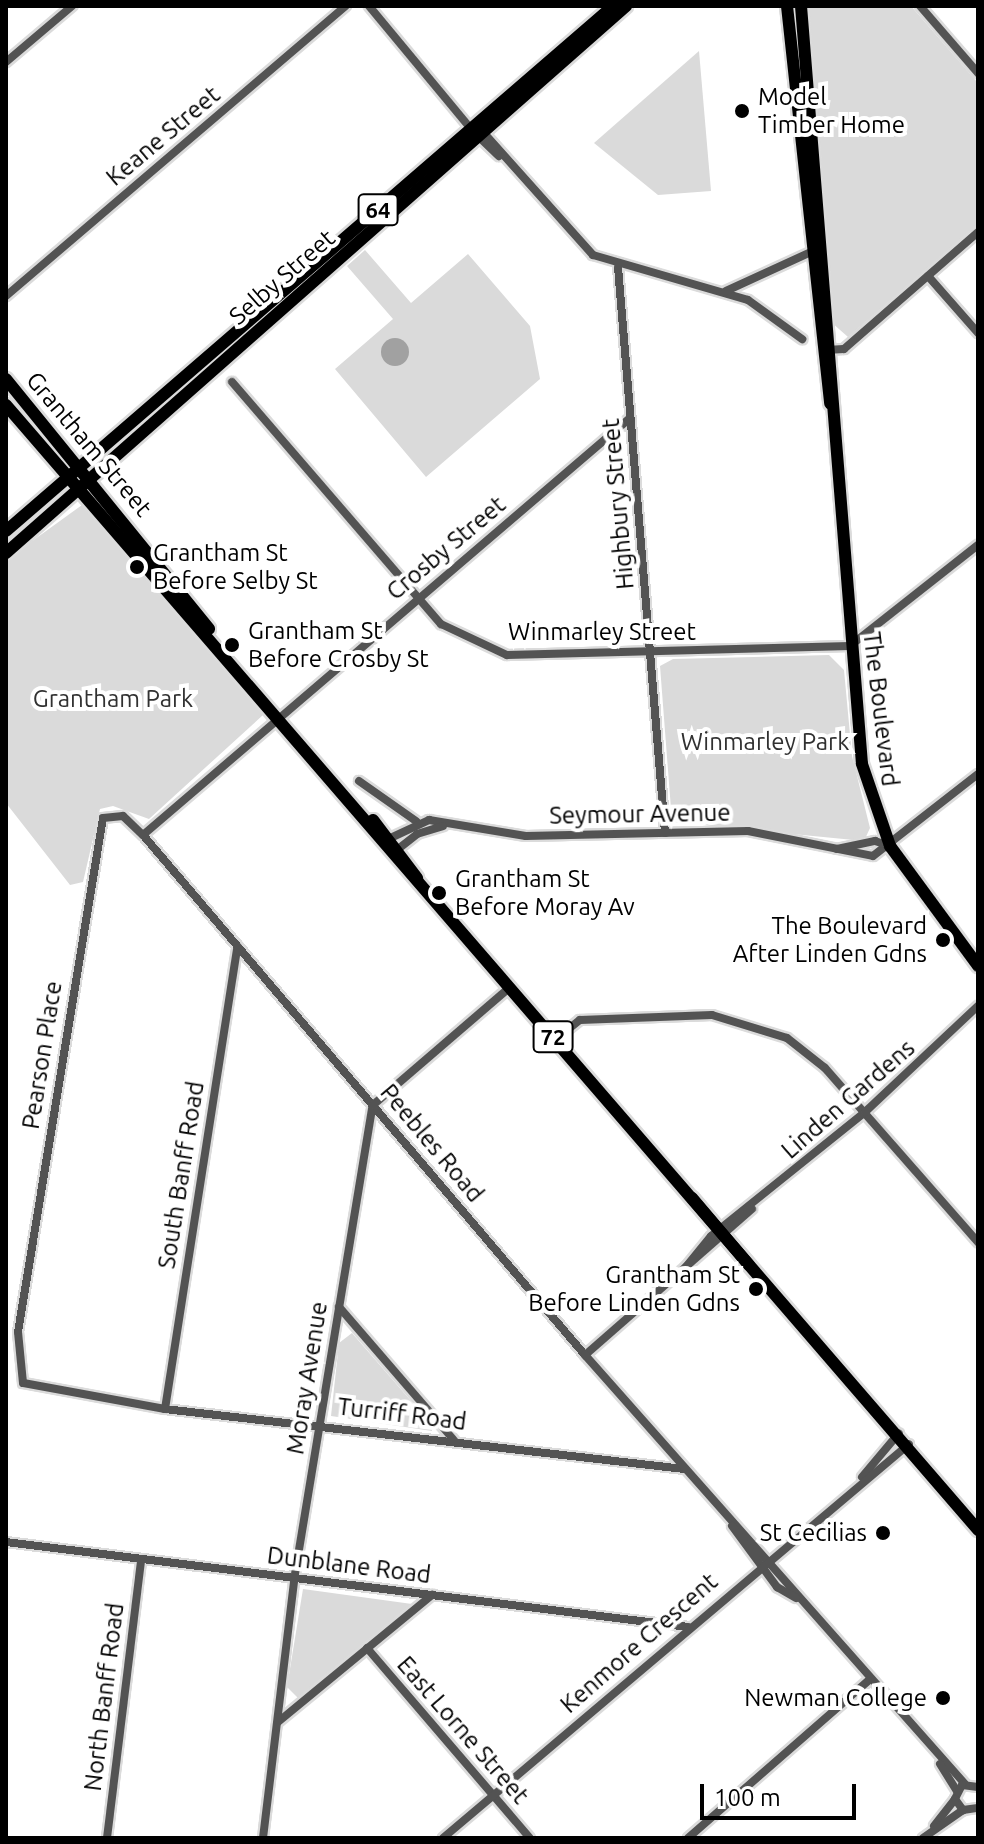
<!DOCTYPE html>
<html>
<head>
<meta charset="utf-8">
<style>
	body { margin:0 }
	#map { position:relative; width:984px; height:1844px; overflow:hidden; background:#fff; font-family:Ubuntu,sans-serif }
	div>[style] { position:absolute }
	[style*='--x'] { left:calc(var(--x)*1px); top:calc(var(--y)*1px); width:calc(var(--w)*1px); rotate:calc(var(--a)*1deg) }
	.green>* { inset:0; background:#dadada }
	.water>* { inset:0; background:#a1a1a1 }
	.round { border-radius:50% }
	.roads { filter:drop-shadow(2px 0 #dbdbdb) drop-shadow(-2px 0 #dbdbdb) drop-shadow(0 2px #dbdbdb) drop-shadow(0 -2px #dbdbdb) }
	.street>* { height:8px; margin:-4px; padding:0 4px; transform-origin:4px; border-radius:4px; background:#535353 }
	.primary>* { height:12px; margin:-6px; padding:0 6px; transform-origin:6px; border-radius:6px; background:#000 }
	.dots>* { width:22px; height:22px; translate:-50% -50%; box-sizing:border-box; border:4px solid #fff; border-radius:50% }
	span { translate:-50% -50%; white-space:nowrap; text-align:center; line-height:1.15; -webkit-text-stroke:8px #fff; paint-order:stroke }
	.shield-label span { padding:2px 6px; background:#fff; border:2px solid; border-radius:6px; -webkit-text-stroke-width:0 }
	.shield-label { font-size:22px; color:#000; font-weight:700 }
	.poi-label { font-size:24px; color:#000 }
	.left { translate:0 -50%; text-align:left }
	.right { translate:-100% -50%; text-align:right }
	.street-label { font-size:24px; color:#000 }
	.park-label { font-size:24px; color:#313131 }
	.frame { position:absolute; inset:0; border:8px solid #000; pointer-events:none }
	.scale { position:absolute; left:700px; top:1784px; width:156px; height:36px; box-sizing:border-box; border:4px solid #000; border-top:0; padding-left:10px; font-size:24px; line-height:28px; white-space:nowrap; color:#000; -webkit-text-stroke:6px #fff; paint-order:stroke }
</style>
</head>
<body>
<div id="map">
	<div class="green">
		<i style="clip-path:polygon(806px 6px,911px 6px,978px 83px,978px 225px,848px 337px,831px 322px)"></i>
		<i style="clip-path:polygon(699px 51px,711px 191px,658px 195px,594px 143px)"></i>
		<i style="clip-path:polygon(365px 250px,411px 303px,468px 254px,530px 326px,540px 379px,426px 477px,335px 369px,393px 319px,347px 266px)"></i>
		<i style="clip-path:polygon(82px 505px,263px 715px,149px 819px,113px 806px,100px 809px,83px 882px,70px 885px,6px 803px,6px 560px)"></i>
		<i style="clip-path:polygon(829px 655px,844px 670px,852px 756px,870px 828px,864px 841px,672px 822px,660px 666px,673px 659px)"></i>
		<i style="clip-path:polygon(352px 1333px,432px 1425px,432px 1431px,331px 1416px,339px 1343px)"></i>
		<i style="clip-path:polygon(303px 1589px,412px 1604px,299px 1699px,287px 1687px)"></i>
	</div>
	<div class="water">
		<i class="round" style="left:381px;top:338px;width:28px;height:28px"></i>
	</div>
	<div class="roads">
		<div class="street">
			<i style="--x:369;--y:6;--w:160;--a:50.3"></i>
			<i style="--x:920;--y:6;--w:89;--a:49.1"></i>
			<i style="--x:6;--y:62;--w:87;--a:-40.3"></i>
			<i style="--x:483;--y:132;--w:165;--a:48.2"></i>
			<i style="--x:593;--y:255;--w:161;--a:16.2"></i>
			<i style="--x:748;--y:300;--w:67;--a:35.8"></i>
			<i style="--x:478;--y:136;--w:29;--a:44"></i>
			<i style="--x:618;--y:267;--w:568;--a:85.25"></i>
			<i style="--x:928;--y:276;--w:76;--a:48.7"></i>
			<i style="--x:726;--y:291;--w:98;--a:-24.7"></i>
			<i style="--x:6;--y:296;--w:447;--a:-40.5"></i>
			<i style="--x:826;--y:350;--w:18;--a:-3"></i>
			<i style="--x:844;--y:349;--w:178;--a:-41.1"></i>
			<i style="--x:232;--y:382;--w:320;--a:49.2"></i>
			<i style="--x:441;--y:624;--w:73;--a:25.2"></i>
			<i style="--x:507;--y:655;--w:343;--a:-1.5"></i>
			<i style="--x:850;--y:646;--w:163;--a:-38.3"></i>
			<i style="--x:359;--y:781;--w:70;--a:35.1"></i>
			<i style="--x:143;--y:835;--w:641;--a:-40.57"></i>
			<i style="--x:384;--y:841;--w:50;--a:-25"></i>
			<i style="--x:429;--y:820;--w:98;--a:9.4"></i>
			<i style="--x:526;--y:836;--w:222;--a:-1.3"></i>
			<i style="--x:748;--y:831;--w:127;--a:11.3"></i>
			<i style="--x:873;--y:856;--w:133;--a:-38"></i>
			<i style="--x:837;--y:849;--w:39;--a:-12"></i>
			<i style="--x:875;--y:841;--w:16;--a:18"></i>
			<i style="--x:393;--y:853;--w:31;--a:-38"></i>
			<i style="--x:417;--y:834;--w:27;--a:-17"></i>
			<i style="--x:555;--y:1040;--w:32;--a:-39"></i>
			<i style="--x:580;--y:1020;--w:132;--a:-2.2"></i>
			<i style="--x:712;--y:1015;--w:78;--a:17"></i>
			<i style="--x:787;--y:1038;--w:48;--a:38.3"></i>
			<i style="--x:825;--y:1068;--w:232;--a:48.7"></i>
			<i style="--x:685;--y:1268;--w:41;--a:-50.9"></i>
			<i style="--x:711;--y:1236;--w:198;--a:-38.8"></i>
			<i style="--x:865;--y:1112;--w:155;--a:-43.2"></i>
			<i style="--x:339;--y:1307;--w:176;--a:49.2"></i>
			<i style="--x:585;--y:1355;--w:222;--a:-41.2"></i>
			<i style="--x:165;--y:1409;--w:468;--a:-81.1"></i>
			<i style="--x:684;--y:1469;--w:522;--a:-173.41"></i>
			<i style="--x:165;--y:1409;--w:144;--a:-169.6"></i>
			<i style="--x:23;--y:1383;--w:51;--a:-95.6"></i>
			<i style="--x:18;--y:1332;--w:521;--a:-80.61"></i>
			<i style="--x:103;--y:818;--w:20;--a:-6"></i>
			<i style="--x:123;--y:816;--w:28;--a:44"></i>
			<i style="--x:143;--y:835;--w:682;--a:49.64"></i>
			<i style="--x:585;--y:1355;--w:573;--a:48.47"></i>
			<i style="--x:862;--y:1477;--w:57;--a:-49.9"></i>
			<i style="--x:732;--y:1526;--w:76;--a:53.6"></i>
			<i style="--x:777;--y:1587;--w:22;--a:30"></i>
			<i style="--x:6;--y:1542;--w:687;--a:7.1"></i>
			<i style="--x:367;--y:1648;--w:250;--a:49.4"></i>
			<i style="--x:278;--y:1722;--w:200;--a:-39.5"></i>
			<i style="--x:940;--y:1764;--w:32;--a:58"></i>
			<i style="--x:978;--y:1787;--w:16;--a:-173"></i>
			<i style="--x:962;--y:1785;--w:16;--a:117"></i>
			<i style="--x:955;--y:1799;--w:14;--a:54"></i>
			<i style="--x:963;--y:1810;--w:15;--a:-8"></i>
			<i style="--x:934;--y:1826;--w:34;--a:-52"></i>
			<i style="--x:107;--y:1838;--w:280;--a:-83"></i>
			<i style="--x:263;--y:1838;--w:260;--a:-83.1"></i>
			<i style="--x:294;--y:1580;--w:482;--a:-80.6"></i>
			<i style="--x:373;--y:1105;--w:181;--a:-40.7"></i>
			<i style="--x:443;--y:1838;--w:610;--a:-40.21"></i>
			<i style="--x:688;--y:1838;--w:239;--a:-41.1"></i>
			<i style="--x:923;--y:1838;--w:49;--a:-35"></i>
		</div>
		<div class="primary">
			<i style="--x:787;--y:6;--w:400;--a:83.8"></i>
			<i style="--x:801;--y:6;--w:760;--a:85.4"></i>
			<i style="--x:862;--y:764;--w:87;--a:71.1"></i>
			<i style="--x:890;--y:846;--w:149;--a:53.7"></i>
			<i style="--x:6;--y:379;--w:322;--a:50.9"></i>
			<i style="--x:6;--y:405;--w:1487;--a:49.17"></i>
			<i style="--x:6;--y:531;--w:803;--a:-40.86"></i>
			<i style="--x:6;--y:553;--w:827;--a:-41.42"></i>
			<i style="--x:373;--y:820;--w:73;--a:52.8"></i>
			<i style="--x:692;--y:1198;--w:88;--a:49.6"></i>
		</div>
	</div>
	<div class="dots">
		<i style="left:742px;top:111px;background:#000"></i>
		<i style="left:137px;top:567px;background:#000"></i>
		<i style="left:232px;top:645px;background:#000"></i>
		<i style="left:439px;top:893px;background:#000"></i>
		<i style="left:943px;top:940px;background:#000"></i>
		<i style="left:756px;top:1289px;background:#000"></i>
		<i style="left:883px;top:1533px;background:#000"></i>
		<i style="left:943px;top:1698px;background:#000"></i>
	</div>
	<div class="shield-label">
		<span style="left:378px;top:210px">64</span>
		<span style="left:553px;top:1037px">72</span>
	</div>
	<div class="poi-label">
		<span class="left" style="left:758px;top:111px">Model<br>Timber Home</span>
		<span class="left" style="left:153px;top:567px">Grantham St<br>Before Selby St</span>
		<span class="left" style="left:248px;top:645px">Grantham St<br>Before Crosby St</span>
		<span class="left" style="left:455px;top:893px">Grantham St<br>Before Moray Av</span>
		<span class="right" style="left:927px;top:940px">The Boulevard<br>After Linden Gdns</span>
		<span class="right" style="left:740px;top:1289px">Grantham St<br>Before Linden Gdns</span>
		<span class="right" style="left:867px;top:1533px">St Cecilias</span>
		<span class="right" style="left:927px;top:1698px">Newman College</span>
	</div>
	<div class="street-label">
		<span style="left:163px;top:136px;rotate:-40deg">Keane Street</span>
		<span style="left:282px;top:277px;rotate:-41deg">Selby Street</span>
		<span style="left:89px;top:444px;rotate:50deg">Grantham Street</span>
		<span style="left:618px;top:504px;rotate:-95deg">Highbury Street</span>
		<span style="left:446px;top:548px;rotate:-40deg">Crosby Street</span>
		<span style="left:602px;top:632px">Winmarley Street</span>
		<span style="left:881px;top:709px;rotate:83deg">The Boulevard</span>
		<span style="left:640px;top:814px;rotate:-1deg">Seymour Avenue</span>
		<span style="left:42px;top:1055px;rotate:-81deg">Pearson Place</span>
		<span style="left:848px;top:1099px;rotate:-41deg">Linden Gardens</span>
		<span style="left:432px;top:1143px;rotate:50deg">Peebles Road</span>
		<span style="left:181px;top:1175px;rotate:-81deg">South Banff Road</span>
		<span style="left:307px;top:1378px;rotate:-81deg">Moray Avenue</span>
		<span style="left:402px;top:1414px;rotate:7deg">Turriff Road</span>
		<span style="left:349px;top:1565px;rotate:7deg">Dunblane Road</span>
		<span style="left:639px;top:1643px;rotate:-41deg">Kenmore Crescent</span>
		<span style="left:104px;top:1697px;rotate:-83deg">North Banff Road</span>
		<span style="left:463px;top:1730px;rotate:49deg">East Lorne Street</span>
	</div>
	<div class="park-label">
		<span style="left:113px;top:699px">Grantham Park</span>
		<span style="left:765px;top:742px">Winmarley Park</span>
	</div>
	<div class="frame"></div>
	<div class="scale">100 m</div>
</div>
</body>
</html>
